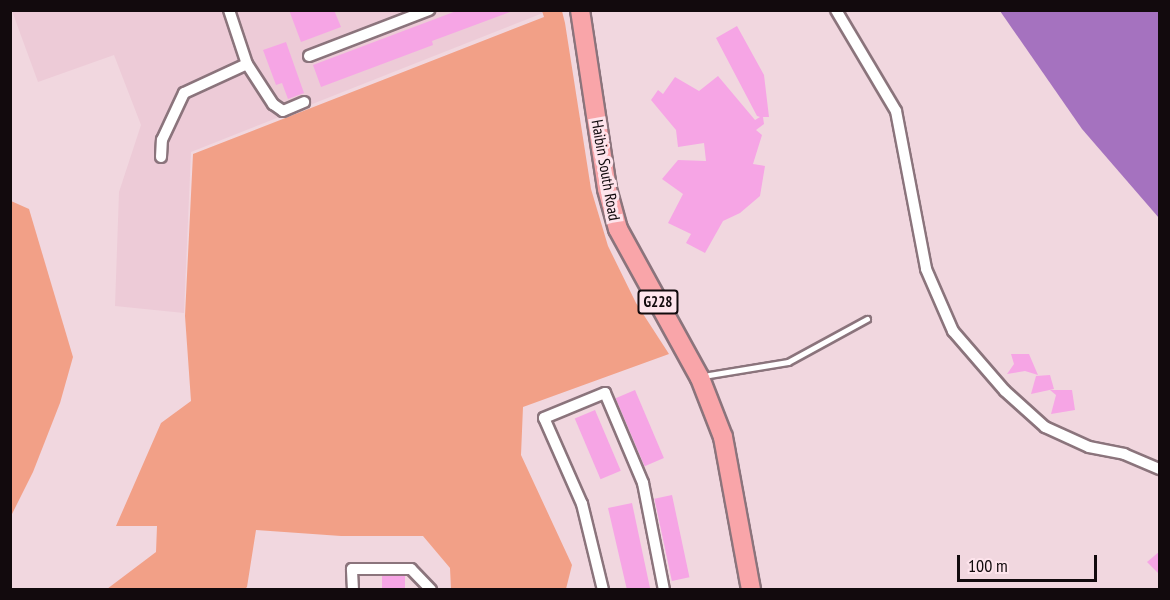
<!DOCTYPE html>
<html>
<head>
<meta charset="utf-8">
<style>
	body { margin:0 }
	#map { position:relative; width:1170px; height:600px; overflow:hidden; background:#f1d7df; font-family:"PT Sans Narrow",sans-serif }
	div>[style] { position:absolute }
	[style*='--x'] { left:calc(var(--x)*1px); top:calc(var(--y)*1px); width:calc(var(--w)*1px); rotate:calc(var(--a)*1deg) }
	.built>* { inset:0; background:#edcbd7 }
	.green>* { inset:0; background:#f2a087 }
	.water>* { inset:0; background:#a572bf }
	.building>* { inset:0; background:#f6a5e5; transform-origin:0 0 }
	.roads { filter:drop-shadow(2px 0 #8b747c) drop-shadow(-2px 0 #8b747c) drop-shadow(0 2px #8b747c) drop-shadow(0 -2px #8b747c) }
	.lane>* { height:5px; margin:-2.5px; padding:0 2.5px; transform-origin:2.5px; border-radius:2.5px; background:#fff }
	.street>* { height:10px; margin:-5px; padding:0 5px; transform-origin:5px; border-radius:5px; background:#fff }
	.highway>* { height:18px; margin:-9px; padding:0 9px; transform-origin:9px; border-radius:9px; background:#f9a5a9 }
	span { translate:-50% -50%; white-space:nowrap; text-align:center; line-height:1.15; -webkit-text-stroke:6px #fee4ec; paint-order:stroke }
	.shield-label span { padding:2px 4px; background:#fee4ec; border:2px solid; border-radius:4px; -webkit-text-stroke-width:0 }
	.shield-label { font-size:15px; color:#120a0d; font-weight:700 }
	.street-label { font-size:16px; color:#120a0d }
	.frame { position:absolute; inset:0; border:12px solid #120a0d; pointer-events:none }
	.scale { position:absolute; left:957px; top:555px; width:140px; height:27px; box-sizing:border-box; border:3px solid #120a0d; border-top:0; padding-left:8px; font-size:18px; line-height:21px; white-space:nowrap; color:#120a0d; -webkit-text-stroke:4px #fee4ec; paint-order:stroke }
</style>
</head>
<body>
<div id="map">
	<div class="built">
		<i style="clip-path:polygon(542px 10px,543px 13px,191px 152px,184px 313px,115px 306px,119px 192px,141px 125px,114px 55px,38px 82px,12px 11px)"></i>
	</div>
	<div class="green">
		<i style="clip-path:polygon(542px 11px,562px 11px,565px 23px,591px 189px,608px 246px,636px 303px,669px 354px,523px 407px,521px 455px,572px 565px,566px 589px,451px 589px,450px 568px,423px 536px,341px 536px,256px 530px,247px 587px,245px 589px,107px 589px,156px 552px,157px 526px,116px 526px,161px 423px,191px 401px,185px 316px,193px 154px,544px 17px)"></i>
		<i style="clip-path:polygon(11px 201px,29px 209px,73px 357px,60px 403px,33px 472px,11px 516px)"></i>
	</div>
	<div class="water">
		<i style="clip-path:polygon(1000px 11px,1159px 11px,1159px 218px,1082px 129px)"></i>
	</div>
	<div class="building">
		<i style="clip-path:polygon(289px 10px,334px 10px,341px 27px,301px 42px)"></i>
		<i style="clip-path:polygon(459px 10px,513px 11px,432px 41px,433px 45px,321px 87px,313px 65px)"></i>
		<i style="clip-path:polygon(737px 26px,764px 75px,769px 117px,763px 117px,764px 124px,756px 130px,762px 135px,753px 164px,765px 166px,760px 196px,740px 213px,723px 221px,705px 253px,686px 243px,691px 234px,668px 223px,683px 194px,662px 179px,678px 160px,706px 161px,704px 143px,678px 147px,676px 130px,651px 100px,658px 90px,663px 94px,675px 77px,699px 91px,718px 76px,755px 120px,760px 117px,757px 116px,716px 38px)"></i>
		<i style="clip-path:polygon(286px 42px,304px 93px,288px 99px,282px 83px,276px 85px,263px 50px)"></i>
		<i style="clip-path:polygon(1011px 354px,1029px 354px,1038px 375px,1025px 371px,1007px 374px,1014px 364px)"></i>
		<i style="clip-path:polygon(1050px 375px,1054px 389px,1031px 394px,1036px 376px)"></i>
		<i style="left:635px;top:390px;width:74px;height:21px;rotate:67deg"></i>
		<i style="clip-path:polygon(1050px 390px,1072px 390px,1075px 410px,1051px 414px,1056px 395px)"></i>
		<i style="left:595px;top:410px;width:66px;height:22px;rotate:67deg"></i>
		<i style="left:672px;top:495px;width:84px;height:18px;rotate:78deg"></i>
		<i style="clip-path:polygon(632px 503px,650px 588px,644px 590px,627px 590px,608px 508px)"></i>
		<i style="clip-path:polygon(1160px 551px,1160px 575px,1147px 562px)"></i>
		<i style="left:382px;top:576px;width:23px;height:14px"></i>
	</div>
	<div class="roads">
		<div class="lane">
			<i style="--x:709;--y:375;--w:80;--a:-9.3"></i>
			<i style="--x:788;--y:362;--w:90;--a:-28.6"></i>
		</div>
		<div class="street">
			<i style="--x:229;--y:10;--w:57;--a:71.6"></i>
			<i style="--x:247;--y:64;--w:48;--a:57"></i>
			<i style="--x:273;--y:104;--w:12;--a:35"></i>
			<i style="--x:283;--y:111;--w:23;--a:-23"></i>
			<i style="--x:836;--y:10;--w:117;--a:59.3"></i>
			<i style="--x:896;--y:111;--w:161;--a:79.2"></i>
			<i style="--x:926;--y:269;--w:68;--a:66.5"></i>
			<i style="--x:953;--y:331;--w:79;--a:49.1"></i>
			<i style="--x:1005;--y:391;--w:54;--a:42"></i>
			<i style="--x:1045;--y:427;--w:48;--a:24.4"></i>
			<i style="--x:1089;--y:447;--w:36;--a:11"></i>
			<i style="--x:1124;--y:454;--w:39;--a:23"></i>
			<i style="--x:309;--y:56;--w:129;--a:-21"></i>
			<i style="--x:161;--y:157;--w:17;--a:-87"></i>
			<i style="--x:162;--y:140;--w:52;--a:-64.9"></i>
			<i style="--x:184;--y:93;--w:69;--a:-24.7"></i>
			<i style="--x:353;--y:590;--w:21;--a:-93"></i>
			<i style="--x:352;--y:569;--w:59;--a:0"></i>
			<i style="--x:411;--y:569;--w:29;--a:46"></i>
			<i style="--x:603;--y:590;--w:89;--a:-103.7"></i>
			<i style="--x:582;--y:504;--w:94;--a:-113.8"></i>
			<i style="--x:544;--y:418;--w:66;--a:-22.3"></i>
			<i style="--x:605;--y:393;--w:98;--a:67.1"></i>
			<i style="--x:643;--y:483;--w:109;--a:78.9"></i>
		</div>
		<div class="highway">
			<i style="--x:580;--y:10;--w:181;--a:81.4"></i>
			<i style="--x:607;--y:189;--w:41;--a:74.6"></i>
			<i style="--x:618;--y:229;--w:170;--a:61.2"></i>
			<i style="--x:700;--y:378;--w:63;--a:68.7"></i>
			<i style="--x:723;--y:437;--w:156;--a:79.6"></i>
		</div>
	</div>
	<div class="shield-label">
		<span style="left:658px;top:302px">G228</span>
	</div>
	<div class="street-label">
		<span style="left:606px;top:170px;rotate:80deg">Haibin South Road</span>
	</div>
	<div class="frame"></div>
	<div class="scale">100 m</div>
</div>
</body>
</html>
